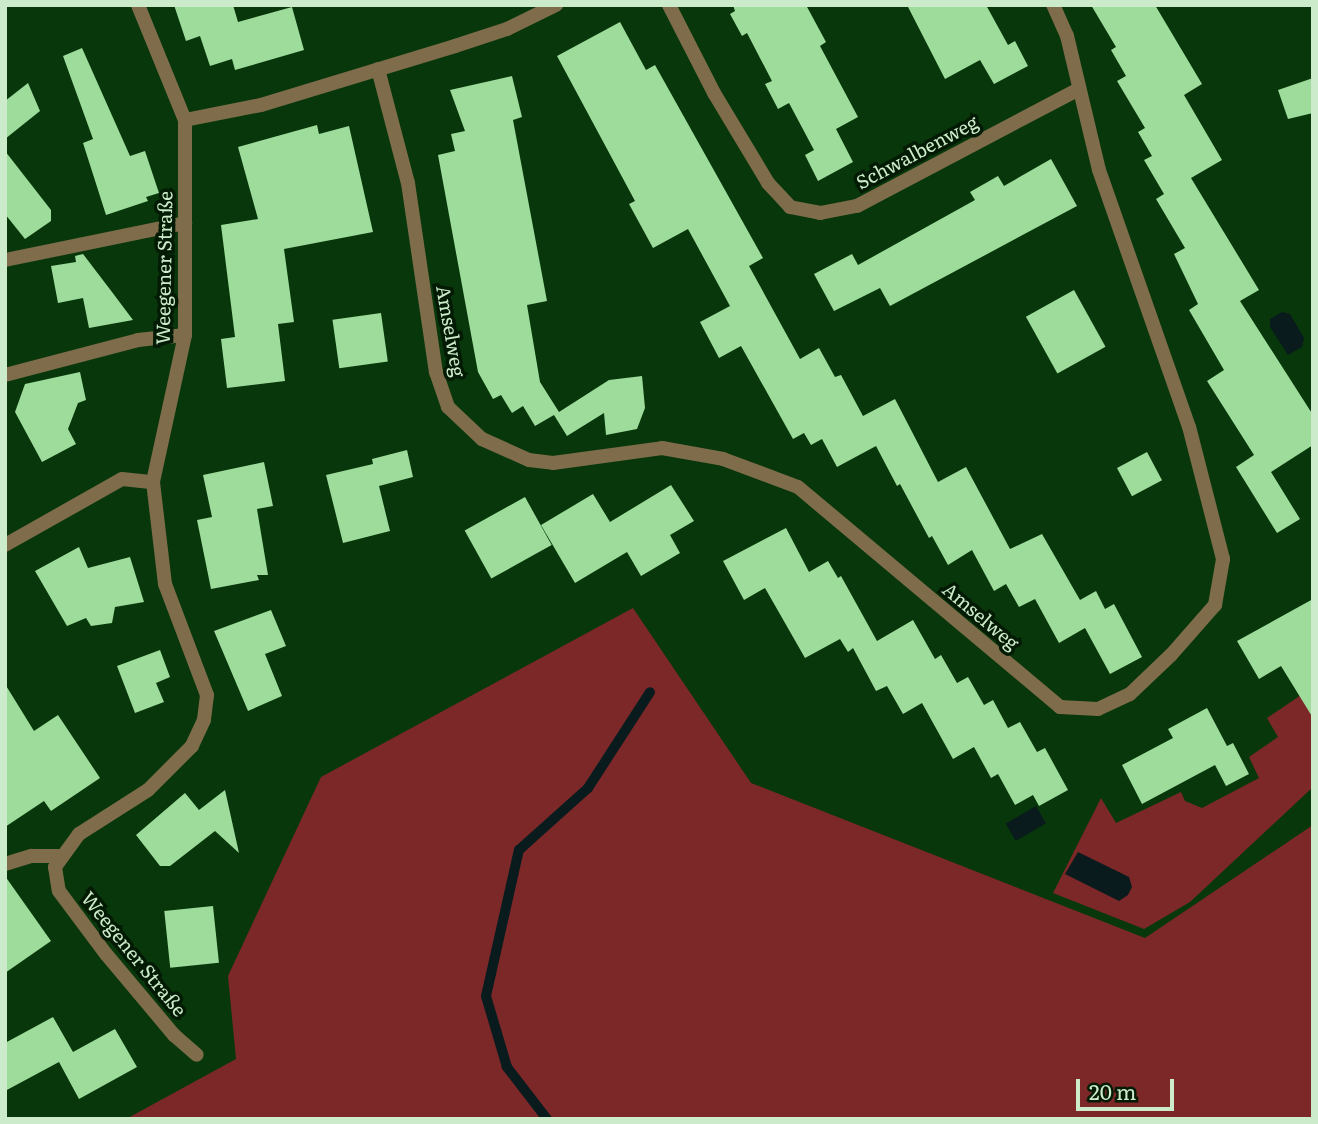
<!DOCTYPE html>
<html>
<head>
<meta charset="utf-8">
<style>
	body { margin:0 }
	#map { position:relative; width:1318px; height:1124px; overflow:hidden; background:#08370b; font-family:Literata,serif }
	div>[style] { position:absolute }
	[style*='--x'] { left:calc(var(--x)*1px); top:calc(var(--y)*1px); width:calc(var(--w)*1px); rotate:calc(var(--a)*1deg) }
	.green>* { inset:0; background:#7c2828 }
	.water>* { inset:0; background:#091b1d; transform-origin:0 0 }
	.stream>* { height:10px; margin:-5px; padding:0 5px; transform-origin:5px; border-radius:5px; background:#091b1d }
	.building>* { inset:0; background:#9ddc9b; transform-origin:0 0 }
	.service>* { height:14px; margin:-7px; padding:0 7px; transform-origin:7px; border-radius:7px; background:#7e6c4a }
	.minor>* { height:14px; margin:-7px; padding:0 7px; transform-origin:7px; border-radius:7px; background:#7e6c4a }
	span { translate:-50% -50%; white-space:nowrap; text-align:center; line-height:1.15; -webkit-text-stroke:7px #031b04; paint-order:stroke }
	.street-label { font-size:19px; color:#ccebca }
	.frame { position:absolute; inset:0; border:7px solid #ccebca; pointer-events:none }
	.scale { position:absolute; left:1076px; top:1079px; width:98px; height:32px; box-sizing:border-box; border:4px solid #ccebca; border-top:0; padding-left:9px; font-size:21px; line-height:24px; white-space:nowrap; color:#ccebca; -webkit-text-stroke:5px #031b04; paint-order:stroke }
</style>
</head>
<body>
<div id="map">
	<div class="green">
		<i style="clip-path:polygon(633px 608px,751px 783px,1145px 938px,1313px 825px,1313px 1119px,126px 1119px,236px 1059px,228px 976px,321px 777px)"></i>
		<i style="clip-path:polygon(1313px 687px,1313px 787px,1190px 902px,1144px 929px,1053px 893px,1101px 798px,1116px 823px,1181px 792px,1185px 801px,1202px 808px,1259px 778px,1249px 757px,1278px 737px,1267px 718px)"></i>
	</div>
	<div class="water">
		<i style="clip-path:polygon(1282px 312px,1290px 314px,1304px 338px,1302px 347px,1288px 355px,1270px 327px,1270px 319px)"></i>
		<i style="left:1036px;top:806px;width:20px;height:35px;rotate:60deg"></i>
		<i style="clip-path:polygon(1078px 852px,1129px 877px,1132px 887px,1128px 895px,1119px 901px,1065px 874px)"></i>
	</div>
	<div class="stream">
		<i style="--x:547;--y:1119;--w:66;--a:-127.6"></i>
		<i style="--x:507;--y:1067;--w:74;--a:-106.5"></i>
		<i style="--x:486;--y:996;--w:150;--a:-77.3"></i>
		<i style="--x:519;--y:850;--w:93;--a:-41.9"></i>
		<i style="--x:588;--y:788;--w:114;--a:-57.1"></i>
	</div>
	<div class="building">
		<i style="clip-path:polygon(174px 5px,233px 5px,238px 22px,292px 7px,304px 50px,235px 70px,232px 59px,210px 66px,200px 36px,186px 41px)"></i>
		<i style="clip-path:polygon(733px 5px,806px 5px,826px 42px,820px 46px,858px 117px,836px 129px,853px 162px,818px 181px,805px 155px,814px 150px,789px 103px,778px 109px,765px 84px,772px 81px,747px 33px,742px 36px,730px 14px,735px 11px)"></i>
		<i style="clip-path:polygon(907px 5px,986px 5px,1008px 45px,1015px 41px,1028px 66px,994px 84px,980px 60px,945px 79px)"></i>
		<i style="clip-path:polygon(1091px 5px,1155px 5px,1202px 84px,1184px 95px,1222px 160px,1191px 178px,1259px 290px,1240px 301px,1313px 415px,1313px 445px,1271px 472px,1300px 519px,1277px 533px,1236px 467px,1254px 455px,1207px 381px,1224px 370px,1189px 310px,1198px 304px,1174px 254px,1185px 248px,1156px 199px,1164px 194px,1144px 160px,1152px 156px,1138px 132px,1145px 128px,1117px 81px,1126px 76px,1111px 50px,1116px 47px)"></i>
		<i style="clip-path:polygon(620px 22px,646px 70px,655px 65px,763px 258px,749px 266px,800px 359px,819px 348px,835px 377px,841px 375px,863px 416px,895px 399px,938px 482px,966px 467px,1010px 549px,1042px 534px,1080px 600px,1096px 591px,1105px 609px,1114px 604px,1142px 657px,1110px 674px,1085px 628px,1059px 643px,1035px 599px,1019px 607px,1006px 584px,994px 591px,972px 550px,948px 565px,932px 536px,929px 538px,900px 484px,897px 486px,876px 446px,837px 467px,822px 439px,811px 445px,804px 433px,793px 439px,741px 346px,719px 358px,700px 322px,730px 306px,688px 229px,653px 248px,629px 204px,635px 201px,557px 56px)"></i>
		<i style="clip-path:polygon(82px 48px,130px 156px,145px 151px,159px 193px,146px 197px,148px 201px,106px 215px,83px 143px,93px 139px,63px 56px)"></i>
		<i style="clip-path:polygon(512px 76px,522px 117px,513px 120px,547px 301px,527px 305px,540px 382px,559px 412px,609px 380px,642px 376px,645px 408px,637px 429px,606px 435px,604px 413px,567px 436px,554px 415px,535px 426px,523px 406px,512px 413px,501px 395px,493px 399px,478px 372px,438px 155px,455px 151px,451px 134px,465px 131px,450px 90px)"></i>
		<i style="clip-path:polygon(1313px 78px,1313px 113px,1288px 119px,1278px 90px)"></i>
		<i style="clip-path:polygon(28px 83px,40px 111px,5px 139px,5px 101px)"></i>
		<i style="clip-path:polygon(317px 125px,319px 134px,349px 126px,373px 232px,284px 249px,294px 322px,278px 324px,285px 381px,227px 388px,221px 339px,235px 337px,221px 225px,258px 219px,238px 147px)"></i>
		<i style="clip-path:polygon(5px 151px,51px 210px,51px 221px,25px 239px,5px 214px)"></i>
		<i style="clip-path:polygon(1051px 159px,1077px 206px,890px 306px,880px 288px,834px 311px,814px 274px,852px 254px,858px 265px,975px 200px,970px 192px,998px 176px,1004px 186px)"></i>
		<i style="clip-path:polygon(83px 254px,112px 292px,133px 320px,89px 328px,83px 298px,58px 303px,51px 266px,76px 262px,75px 256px)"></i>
		<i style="left:1074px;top:290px;width:65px;height:55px;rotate:61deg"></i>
		<i style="left:381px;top:313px;width:49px;height:49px;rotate:82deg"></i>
		<i style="clip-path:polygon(80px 372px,86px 400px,78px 403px,68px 429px,76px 444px,42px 462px,15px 412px,25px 384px)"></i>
		<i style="clip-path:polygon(407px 450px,413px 477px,379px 486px,390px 531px,343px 543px,326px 475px,373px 464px,372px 459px)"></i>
		<i style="left:1147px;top:452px;width:32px;height:34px;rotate:62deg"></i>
		<i style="clip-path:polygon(264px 462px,273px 506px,257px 509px,268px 575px,257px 575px,259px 580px,211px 589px,197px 520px,212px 517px,203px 475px)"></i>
		<i style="clip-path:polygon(671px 485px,694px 521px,670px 535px,680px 553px,641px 576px,627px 552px,575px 583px,541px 525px,593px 494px,610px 522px)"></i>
		<i style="left:525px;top:497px;width:55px;height:69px;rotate:61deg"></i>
		<i style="clip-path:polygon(786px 528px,809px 572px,828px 561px,838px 578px,841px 576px,877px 641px,913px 620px,935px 659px,941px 655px,957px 683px,968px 677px,984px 705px,993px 700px,1008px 728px,1020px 722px,1037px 752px,1045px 748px,1068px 790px,1039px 806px,1033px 795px,1015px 805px,998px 774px,991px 778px,974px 747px,953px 759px,922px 703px,903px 714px,887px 686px,876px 691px,853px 648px,848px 652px,840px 639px,805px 658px,765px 588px,744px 600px,723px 561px)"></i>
		<i style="clip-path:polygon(79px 547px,88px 568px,130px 557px,144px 602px,115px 607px,112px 623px,91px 626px,86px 618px,67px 626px,35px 571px)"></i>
		<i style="clip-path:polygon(1313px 599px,1313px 718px,1281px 666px,1259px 679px,1237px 641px)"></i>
		<i style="clip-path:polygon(271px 610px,286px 646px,265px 654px,282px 696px,248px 711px,214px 631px)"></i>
		<i style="clip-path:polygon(160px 650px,170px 677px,156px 683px,164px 702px,135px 713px,117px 666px)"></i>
		<i style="clip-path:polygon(5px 684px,34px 731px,58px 715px,100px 778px,51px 811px,44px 801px,5px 827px)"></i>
		<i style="clip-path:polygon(1207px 708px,1227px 746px,1233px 743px,1249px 774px,1226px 786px,1215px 765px,1142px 804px,1122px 765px,1173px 738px,1168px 729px)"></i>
		<i style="clip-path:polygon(225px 790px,239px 853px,215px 831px,170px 866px,160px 866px,136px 835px,185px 793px,199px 810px)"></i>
		<i style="clip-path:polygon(5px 876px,51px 941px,5px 973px)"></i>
		<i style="left:213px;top:906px;width:57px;height:49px;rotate:84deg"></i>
		<i style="clip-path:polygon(53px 1017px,73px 1052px,115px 1029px,137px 1067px,79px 1099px,59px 1062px,5px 1091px,5px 1043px)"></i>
	</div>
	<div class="service">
		<i style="--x:5;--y:260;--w:184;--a:-11.6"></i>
		<i style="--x:5;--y:375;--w:138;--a:-14.7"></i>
		<i style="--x:138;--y:340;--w:47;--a:-6.1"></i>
		<i style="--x:5;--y:864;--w:28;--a:-17"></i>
		<i style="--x:32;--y:856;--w:28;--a:0"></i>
	</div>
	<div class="minor">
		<i style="--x:138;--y:5;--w:124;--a:67.8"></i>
		<i style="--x:185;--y:120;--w:215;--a:90"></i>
		<i style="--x:185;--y:335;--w:150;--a:102.3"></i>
		<i style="--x:153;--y:482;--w:103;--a:83.3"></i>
		<i style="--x:165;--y:584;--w:119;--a:69.3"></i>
		<i style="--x:207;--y:695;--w:25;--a:97"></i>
		<i style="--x:204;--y:720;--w:29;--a:115"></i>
		<i style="--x:192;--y:746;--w:62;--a:135"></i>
		<i style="--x:148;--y:790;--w:82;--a:147.5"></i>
		<i style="--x:79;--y:834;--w:41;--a:126"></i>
		<i style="--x:55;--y:867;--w:24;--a:81"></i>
		<i style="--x:59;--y:891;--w:79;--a:53.3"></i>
		<i style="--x:106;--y:954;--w:106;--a:50"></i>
		<i style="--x:174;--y:1035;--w:30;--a:41"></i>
		<i style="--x:669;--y:5;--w:99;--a:62.9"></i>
		<i style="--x:714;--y:93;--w:105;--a:59"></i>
		<i style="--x:768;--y:183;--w:33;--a:47"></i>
		<i style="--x:790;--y:207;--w:31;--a:11"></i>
		<i style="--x:820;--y:213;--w:38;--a:-11"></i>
		<i style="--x:857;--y:206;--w:251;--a:-27.8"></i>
		<i style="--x:378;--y:69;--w:118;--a:75.3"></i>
		<i style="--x:408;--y:183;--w:191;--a:81.6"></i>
		<i style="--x:436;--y:372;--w:37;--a:71"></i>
		<i style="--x:448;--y:407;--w:47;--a:43.3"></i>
		<i style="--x:482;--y:439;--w:51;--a:24.1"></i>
		<i style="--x:529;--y:460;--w:24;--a:7"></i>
		<i style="--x:553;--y:463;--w:110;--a:-7.8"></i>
		<i style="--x:662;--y:448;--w:62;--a:10.2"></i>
		<i style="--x:723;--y:459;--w:80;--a:20.5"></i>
		<i style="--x:798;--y:487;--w:342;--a:40"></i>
		<i style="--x:1060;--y:707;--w:38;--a:3"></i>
		<i style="--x:1098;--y:709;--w:35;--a:-25"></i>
		<i style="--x:1130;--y:694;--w:57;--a:-43.6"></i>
		<i style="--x:1171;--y:655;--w:67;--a:-48.7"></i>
		<i style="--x:1215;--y:605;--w:47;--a:-80.1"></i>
		<i style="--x:1223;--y:559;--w:136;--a:-104.4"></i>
		<i style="--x:1189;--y:427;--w:272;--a:-109.3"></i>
		<i style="--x:1099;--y:170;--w:138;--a:-103.4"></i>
		<i style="--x:1067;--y:36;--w:34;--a:-114"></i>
		<i style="--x:185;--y:120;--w:77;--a:-11.2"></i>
		<i style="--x:261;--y:105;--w:203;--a:-16.9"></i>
		<i style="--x:455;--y:46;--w:55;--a:-18.1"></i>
		<i style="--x:507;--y:29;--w:55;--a:-26.1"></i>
		<i style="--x:5;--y:545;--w:134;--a:-29.4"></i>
		<i style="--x:122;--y:479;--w:31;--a:6"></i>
	</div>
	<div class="street-label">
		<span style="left:917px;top:152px;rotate:-28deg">Schwalbenweg</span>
		<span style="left:164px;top:268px;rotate:-89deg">Weegener Straße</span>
		<span style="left:451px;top:331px;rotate:80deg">Amselweg</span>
		<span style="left:981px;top:616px;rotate:40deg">Amselweg</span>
		<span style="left:134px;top:954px;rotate:51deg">Weegener Straße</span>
	</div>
	<div class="frame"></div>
	<div class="scale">20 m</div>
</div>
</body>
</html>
